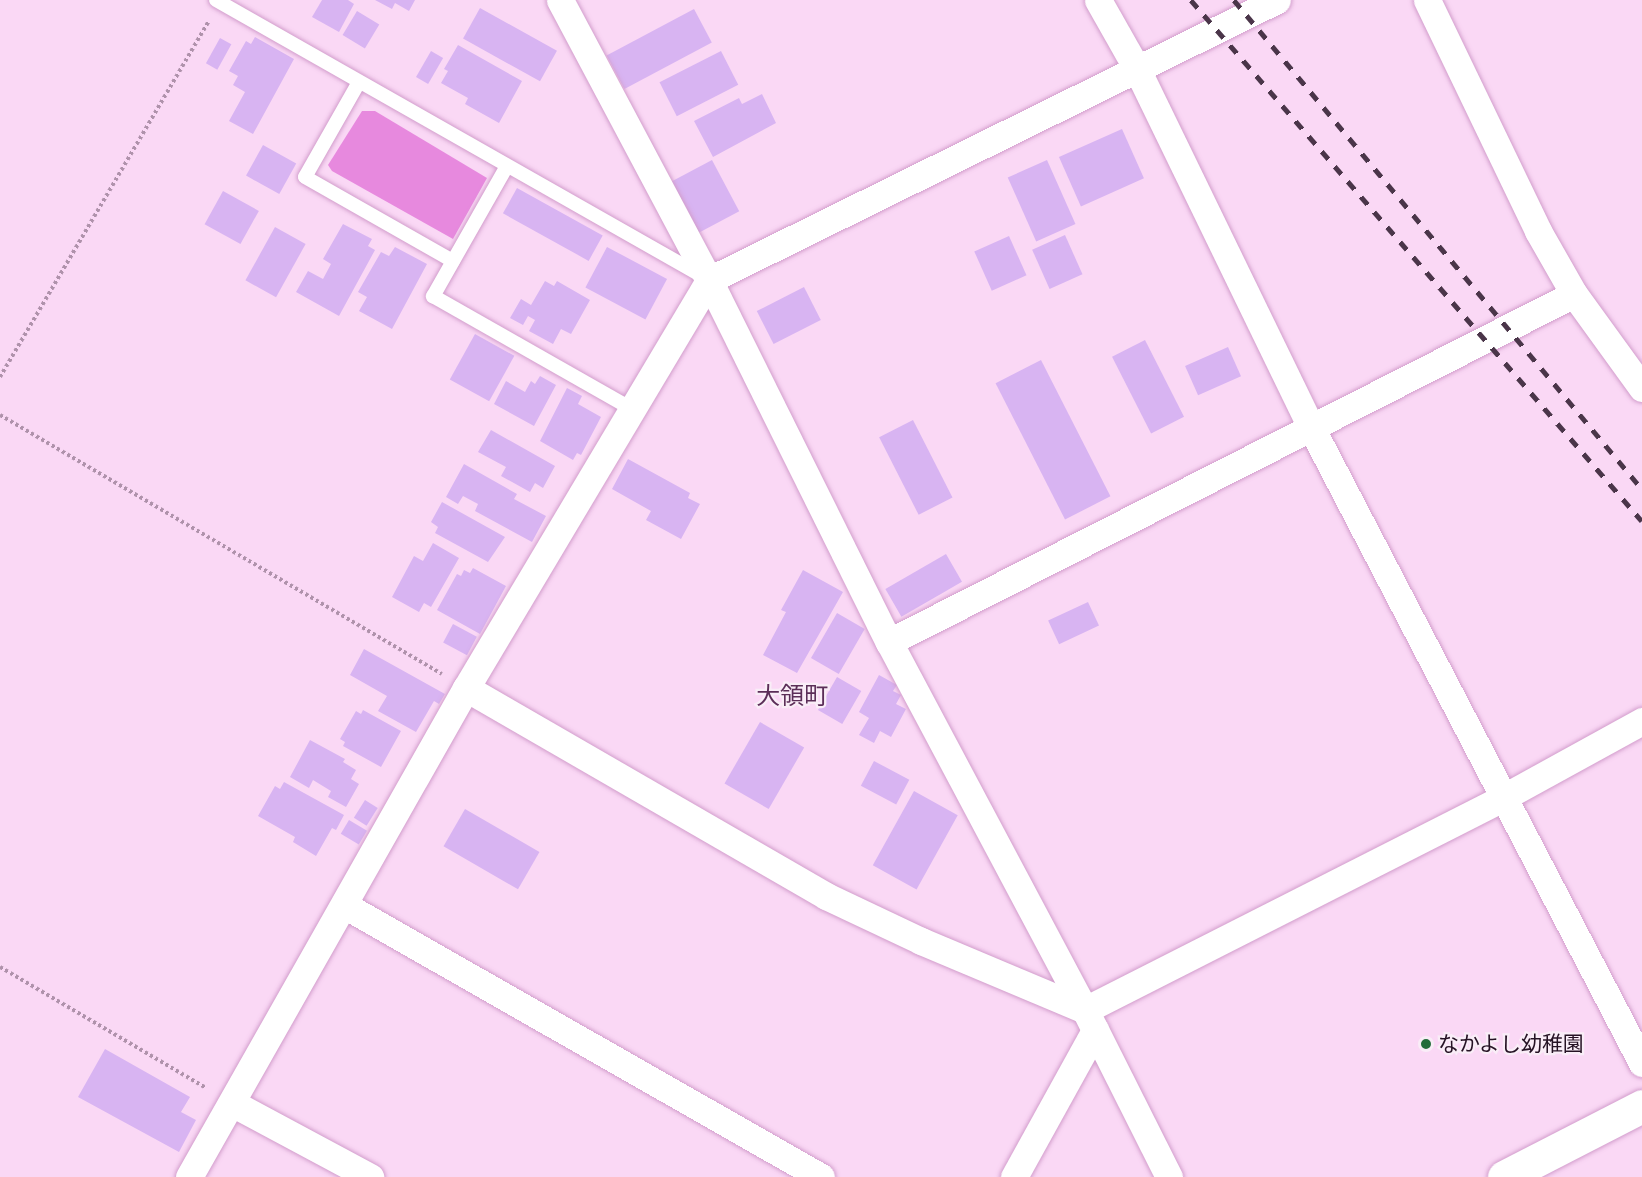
<!DOCTYPE html>
<meta charset="utf-8">
<style>
body{margin:0}
#map{position:relative;width:1642px;height:1177px;overflow:hidden;background:#fad8f5;font-family:Cabin,"Noto Sans JP",sans-serif}
div>[style]{position:absolute}
[style*='--x']{left:calc(var(--x)*1px);top:calc(var(--y)*1px);width:calc(var(--w)*1px);rotate:calc(var(--a)*1deg)}
.forest>*{inset:0;background:#e789de}
.building>*{inset:0;background:#d8b4f2;transform-origin:0 0}
.path>*{height:4px;margin-top:-2px;transform-origin:0;background:repeating-linear-gradient(90deg,#af92ab 0 3px,transparent 0 6px)}
.roads{filter:drop-shadow(0 0 2px #d29dcc) drop-shadow(0 0 2px #d29dcc)}
.lane>*{height:14px;margin:-7px;padding:0 7px;transform-origin:7px;border-radius:7px;background:#fff}
.street>*{height:27px;margin:-13.5px;padding:0 13.5px;transform-origin:13.5px;border-radius:13.5px;background:#fff}
.secondary>*{height:33px;margin:-16.5px;padding:0 16.5px;transform-origin:16.5px;border-radius:16.5px;background:#fff}
.rail>*{height:4.5px;margin-top:-2.25px;transform-origin:0;background:repeating-linear-gradient(90deg,#4a3549 0 10px,transparent 0 20px)}
.dots>*{width:16px;height:16px;translate:-50% -50%;box-sizing:border-box;border:3px solid #f9edf7;border-radius:50%}
span{translate:-50% -50%;white-space:nowrap;text-align:center;line-height:1.15;-webkit-text-stroke:4.5px #f9edf7;paint-order:stroke}
.poi-label{font-size:21px;color:#251224}
.left{translate:0 -50%;text-align:left}
.quarter-label{font-size:24px;color:#5b2e58}
</style>
<div id="map">
<div class="forest">
<div style="clip-path:polygon(362px 111px,375px 111px,487px 178px,453px 239px,332px 171px,328px 165px)"></div>
</div>
<div class="building">
<div style="clip-path:polygon(322px 0,348px 0,354px 4px,339px 32px,312px 17px)"></div>
<div style="clip-path:polygon(375px 0,415px 0,409px 11px,395px 3px,392px 9px)"></div>
<div style="left:480px;top:8px;width:88px;height:35px;rotate:29deg"></div>
<div style="left:694px;top:9px;width:38px;height:99px;rotate:62deg"></div>
<div style="left:357px;top:11px;width:26px;height:28px;rotate:31deg"></div>
<div style="clip-path:polygon(255px 37px,294px 59px,253px 134px,229px 121px,245px 92px,233px 85px,238px 76px,229px 71px,246px 41px,251px 44px)"></div>
<div style="left:220px;top:38px;width:13px;height:29px;rotate:29deg"></div>
<div style="clip-path:polygon(458px 45px,522px 81px,499px 123px,465px 104px,468px 98px,441px 83px,448px 71px,444px 69px)"></div>
<div style="left:431px;top:51px;width:14px;height:30px;rotate:30deg"></div>
<div style="left:721px;top:51px;width:38px;height:69px;rotate:63deg"></div>
<div style="clip-path:polygon(762px 94px,776px 123px,713px 157px,694px 121px,739px 98px,742px 104px)"></div>
<div style="left:1122px;top:129px;width:54px;height:69px;rotate:66deg"></div>
<div style="left:263px;top:145px;width:38px;height:35px;rotate:29deg"></div>
<div style="left:712px;top:160px;width:58px;height:49px;rotate:62deg"></div>
<div style="left:1047px;top:160px;width:70px;height:43px;rotate:66deg"></div>
<div style="left:517px;top:188px;width:98px;height:29px;rotate:29deg"></div>
<div style="left:223px;top:191px;width:41px;height:38px;rotate:29deg"></div>
<div style="clip-path:polygon(343px 224px,372px 239px,368px 246px,375px 250px,339px 316px,296px 292px,308px 271px,323px 279px,331px 264px,323px 259px)"></div>
<div style="left:275px;top:227px;width:35px;height:61px;rotate:29deg"></div>
<div style="left:1065px;top:235px;width:43px;height:36px;rotate:66deg"></div>
<div style="left:1009px;top:236px;width:43px;height:38px;rotate:66deg"></div>
<div style="clip-path:polygon(395px 247px,427px 264px,392px 329px,359px 311px,367px 297px,358px 292px,381px 252px,389px 256px)"></div>
<div style="left:607px;top:247px;width:68px;height:46px;rotate:28deg"></div>
<div style="clip-path:polygon(545px 281px,554px 286px,557px 281px,590px 300px,571px 334px,561px 329px,553px 344px,529px 331px,535px 320px,528px 316px,523px 325px,510px 318px,521px 299px,531px 305px)"></div>
<div style="left:804px;top:287px;width:37px;height:53px;rotate:63deg"></div>
<div style="left:475px;top:334px;width:45px;height:52px;rotate:29deg"></div>
<div style="left:1145px;top:340px;width:86px;height:37px;rotate:63deg"></div>
<div style="left:1228px;top:347px;width:32px;height:47px;rotate:66deg"></div>
<div style="left:1041px;top:360px;width:153px;height:51px;rotate:63deg"></div>
<div style="clip-path:polygon(540px 376px,556px 385px,534px 426px,494px 404px,506px 381px,525px 392px,531px 381px,535px 384px)"></div>
<div style="clip-path:polygon(567px 388px,582px 396px,578px 404px,601px 417px,581px 455px,577px 453px,573px 460px,540px 441px)"></div>
<div style="left:913px;top:420px;width:87px;height:38px;rotate:63deg"></div>
<div style="clip-path:polygon(491px 430px,555px 466px,543px 488px,535px 483px,530px 492px,501px 476px,506px 467px,478px 452px)"></div>
<div style="clip-path:polygon(628px 459px,690px 493px,688px 498px,700px 504px,681px 539px,646px 520px,651px 511px,612px 489px)"></div>
<div style="clip-path:polygon(464px 464px,517px 494px,514px 499px,546px 516px,532px 542px,475px 511px,478px 504px,463px 496px,458px 504px,446px 497px)"></div>
<div style="clip-path:polygon(442px 502px,505px 537px,488px 562px,435px 533px,438px 527px,431px 522px)"></div>
<div style="clip-path:polygon(433px 543px,459px 558px,431px 607px,424px 603px,419px 612px,392px 597px,414px 556px,423px 561px)"></div>
<div style="left:946px;top:554px;width:32px;height:70px;rotate:60deg"></div>
<div style="clip-path:polygon(473px 568px,506px 586px,480px 634px,437px 610px,457px 574px,461px 576px,464px 570px,470px 573px)"></div>
<div style="clip-path:polygon(803px 570px,843px 592px,797px 673px,763px 655px,786px 612px,781px 610px)"></div>
<div style="left:1088px;top:602px;width:26px;height:44px;rotate:65deg"></div>
<div style="left:837px;top:613px;width:32px;height:52px;rotate:30deg"></div>
<div style="left:453px;top:624px;width:27px;height:21px;rotate:28deg"></div>
<div style="clip-path:polygon(364px 649px,445px 694px,439px 704px,434px 701px,416px 732px,378px 711px,387px 696px,350px 675px)"></div>
<div style="clip-path:polygon(879px 675px,897px 685px,893px 691px,901px 695px,896px 704px,906px 709px,891px 737px,880px 731px,874px 743px,859px 735px,869px 718px,859px 712px)"></div>
<div style="left:837px;top:677px;width:28px;height:38px;rotate:30deg"></div>
<div style="clip-path:polygon(363px 710px,401px 731px,381px 767px,343px 746px,345px 742px,340px 739px,356px 711px,361px 714px)"></div>
<div style="left:760px;top:722px;width:51px;height:71px;rotate:30deg"></div>
<div style="clip-path:polygon(310px 740px,345px 759px,343px 762px,356px 770px,351px 779px,359px 784px,346px 807px,328px 797px,331px 791px,313px 780px,309px 788px,290px 777px)"></div>
<div style="left:874px;top:761px;width:40px;height:28px;rotate:28deg"></div>
<div style="clip-path:polygon(284px 782px,344px 815px,336px 830px,332px 828px,316px 856px,293px 842px,295px 837px,258px 816px,275px 786px,280px 789px)"></div>
<div style="left:914px;top:791px;width:50px;height:85px;rotate:29deg"></div>
<div style="left:365px;top:800px;width:15px;height:21px;rotate:32deg"></div>
<div style="left:465px;top:809px;width:86px;height:43px;rotate:30deg"></div>
<div style="left:349px;top:820px;width:21px;height:16px;rotate:31deg"></div>
<div style="clip-path:polygon(105px 1049px,190px 1097px,181px 1112px,196px 1120px,179px 1152px,78px 1097px)"></div>
</div>
<div class="path">
<div style="--x:0;--y:377;--w:413;--a:-59.6"></div>
<div style="--x:0;--y:415;--w:512;--a:30.37"></div>
<div style="--x:0;--y:967;--w:239;--a:30.4"></div>
</div>
<div class="roads">
<div class="lane">
<div style="--x:216;--y:0;--w:559;--a:29.59"></div>
<div style="--x:359;--y:82;--w:109;--a:119.6"></div>
<div style="--x:305;--y:177;--w:170;--a:29.6"></div>
<div style="--x:507;--y:166;--w:150;--a:119.6"></div>
<div style="--x:433;--y:296;--w:229;--a:29.6"></div>
</div>
<div class="street">
<div style="--x:560;--y:0;--w:317;--a:62"></div>
<div style="--x:709;--y:280;--w:404;--a:63.6"></div>
<div style="--x:889;--y:642;--w:417;--a:62"></div>
<div style="--x:1085;--y:1010;--w:187;--a:63.3"></div>
<div style="--x:1098;--y:0;--w:79;--a:60.5"></div>
<div style="--x:1137;--y:69;--w:398;--a:64.1"></div>
<div style="--x:1311;--y:427;--w:717;--a:62.51"></div>
<div style="--x:1427;--y:0;--w:256;--a:64.3"></div>
<div style="--x:1538;--y:231;--w:73;--a:60.3"></div>
<div style="--x:1574;--y:294;--w:116;--a:54.1"></div>
<div style="--x:889;--y:642;--w:768;--a:-26.93"></div>
<div style="--x:466;--y:688;--w:416;--a:30"></div>
<div style="--x:826;--y:896;--w:105;--a:25.3"></div>
<div style="--x:921;--y:941;--w:178;--a:22.8"></div>
<div style="--x:1085;--y:1010;--w:470;--a:-26.9"></div>
<div style="--x:1504;--y:797;--w:158;--a:-28.8"></div>
<div style="--x:344;--y:905;--w:549;--a:29.69"></div>
<div style="--x:232;--y:1103;--w:157;--a:28.2"></div>
<div style="--x:189;--y:1177;--w:562;--a:-60.47"></div>
<div style="--x:466;--y:688;--w:475;--a:-59.2"></div>
<div style="--x:709;--y:280;--w:633;--a:-26.24"></div>
<div style="--x:1014;--y:1177;--w:168;--a:-61.1"></div>
</div>
<div class="secondary">
<div style="--x:1504;--y:1177;--w:155;--a:-27.2"></div>
</div>
</div>
<div class="rail">
<div style="--x:1191;--y:0;--w:689;--a:49.12"></div>
<div style="--x:1234;--y:0;--w:637;--a:50.16"></div>
</div>
<div class="dots">
<div style="left:1426px;top:1044px;background:#246d3b"></div>
</div>
<div class="poi-label">
<span class="left" style="left:1438px;top:1044px">なかよし幼稚園</span>
</div>
<div class="quarter-label">
<span style="left:792px;top:696px">大領町</span>
</div>
</div>
